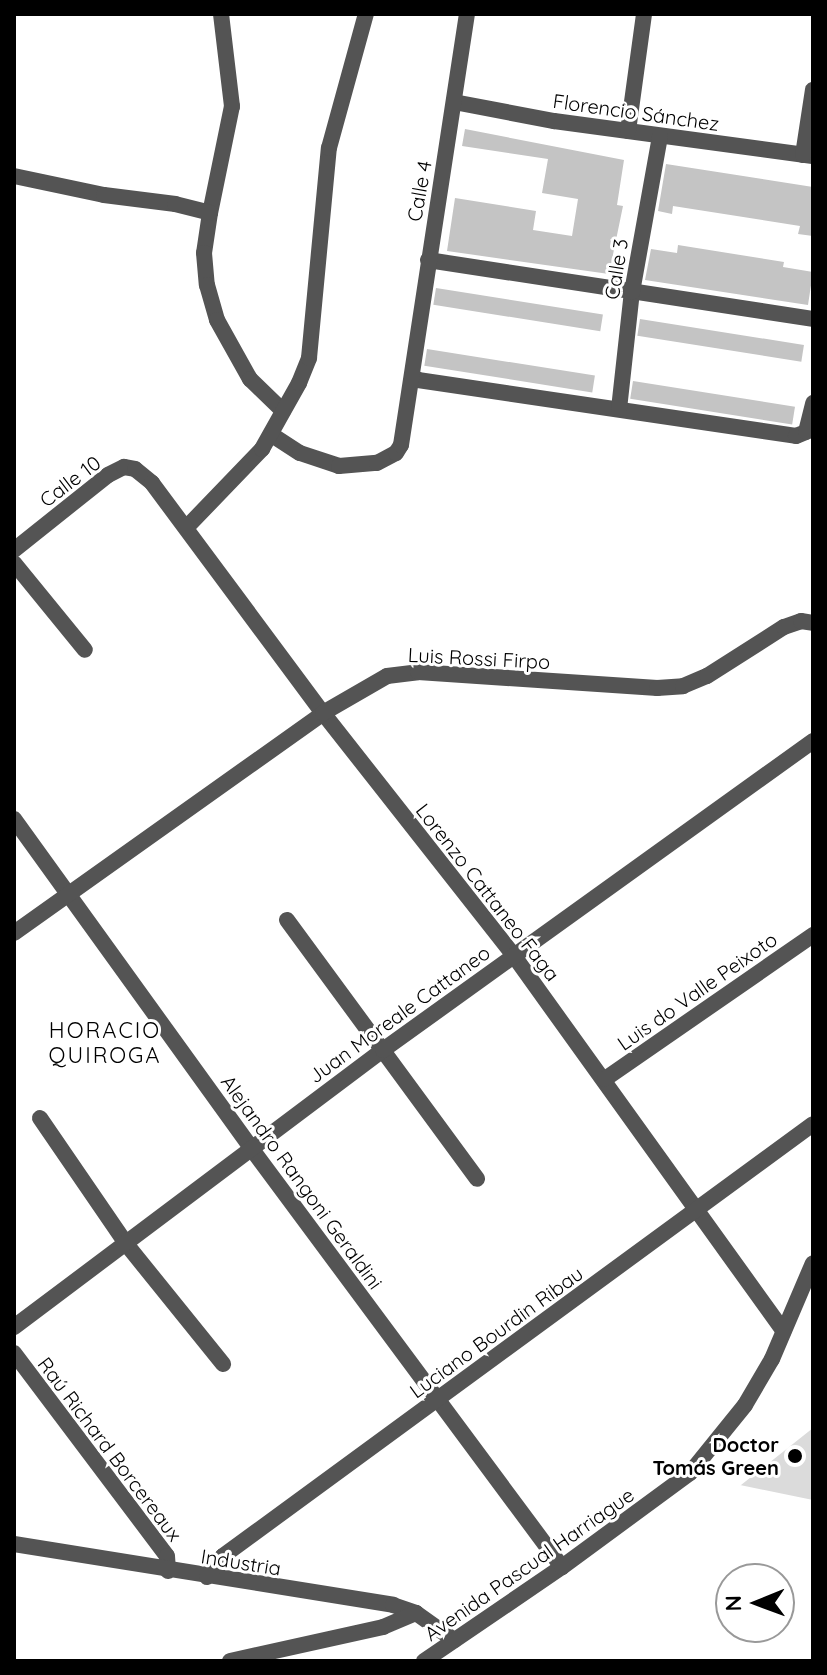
<!DOCTYPE html>
<meta charset="utf-8">
<style>
body{margin:0}
#map{position:relative;width:827px;height:1675px;overflow:hidden;background:#fff;font-family:Quicksand,sans-serif}
div>[style]{position:absolute}
[style*='--x']{left:calc(var(--x)*1px);top:calc(var(--y)*1px);width:calc(var(--w)*1px);rotate:calc(var(--a)*1deg)}
.green>*{inset:0;background:#dbdbdb}
.building>*{inset:0;background:#c4c4c4;transform-origin:0 0}
.minor>*{height:16px;margin:-8px;padding:0 8px;transform-origin:8px;border-radius:8px;background:#545454}
.tertiary>*{height:16px;margin:-8px;padding:0 8px;transform-origin:8px;border-radius:8px;background:#545454}
.dots>*{width:22px;height:22px;translate:-50% -50%;box-sizing:border-box;border:4px solid #fff;border-radius:50%}
span{translate:-50% -50%;white-space:nowrap;text-align:center;line-height:1.15;-webkit-text-stroke:6px #fff;paint-order:stroke}
.street-label{font-size:20px;color:#000}
.poi-label{font-size:20px;color:#000;font-weight:700}
.right{translate:-100% -50%;text-align:right}
.neighbourhood-label{font-size:22px;color:#000;letter-spacing:2px}
.frame{position:absolute;inset:0;border:16px solid #000;pointer-events:none}
.north{position:absolute;left:715px;top:1563px;width:80px;height:80px;box-sizing:border-box;background:#fff;border:2px solid #999;border-radius:50%;rotate:269deg;font-size:22px;font-weight:700;line-height:32px;text-align:center;color:#000}
.north::after{content:'';display:block;margin:auto;width:28px;height:36px;background:#000;clip-path:polygon(50% 0,100% 100%,50% 72%,0 100%)}
</style>
<div id="map">
<div class="green">
<div style="clip-path:polygon(813px 1428px,813px 1500px,740px 1485px,741px 1485px)"></div>
</div>
<div class="building">
<div style="clip-path:polygon(465px 129px,624px 160px,617px 205px,623px 206px,609px 274px,447px 251px,455px 198px,536px 211px,533px 230px,572px 236px,578px 199px,542px 193px,548px 159px,462px 146px)"></div>
<div style="clip-path:polygon(666px 164px,813px 187px,813px 236px,798px 234px,800px 226px,673px 206px,672px 214px,658px 211px)"></div>
<div style="clip-path:polygon(678px 245px,784px 262px,783px 267px,813px 272px,808px 305px,645px 280px,651px 249px,677px 253px)"></div>
<div style="left:436px;top:288px;width:169px;height:17px;rotate:9deg"></div>
<div style="left:640px;top:319px;width:166px;height:17px;rotate:9deg"></div>
<div style="left:427px;top:349px;width:170px;height:17px;rotate:9deg"></div>
<div style="left:633px;top:381px;width:164px;height:18px;rotate:9deg"></div>
</div>
<div class="minor">
<div style="--x:221;--y:14;--w:93;--a:83.2"></div>
<div style="--x:232;--y:106;--w:109;--a:101.6"></div>
<div style="--x:210;--y:213;--w:40;--a:98.5"></div>
<div style="--x:204;--y:253;--w:32;--a:85"></div>
<div style="--x:207;--y:285;--w:36;--a:74"></div>
<div style="--x:217;--y:320;--w:68;--a:60.8"></div>
<div style="--x:250;--y:379;--w:46;--a:44.1"></div>
<div style="--x:454;--y:102;--w:102;--a:10.8"></div>
<div style="--x:554;--y:121;--w:261;--a:7.7"></div>
<div style="--x:628;--y:131;--w:118;--a:-82.2"></div>
<div style="--x:803;--y:155;--w:66;--a:-81.3"></div>
<div style="--x:14;--y:176;--w:92;--a:11.9"></div>
<div style="--x:104;--y:195;--w:72;--a:7.2"></div>
<div style="--x:175;--y:204;--w:36;--a:14"></div>
<div style="--x:428;--y:260;--w:389;--a:8.7"></div>
<div style="--x:412;--y:376;--w:7;--a:34"></div>
<div style="--x:418;--y:380;--w:382;--a:8.4"></div>
<div style="--x:796;--y:436;--w:11;--a:-22"></div>
<div style="--x:806;--y:432;--w:30;--a:-76"></div>
<div style="--x:619;--y:409;--w:118;--a:-83.7"></div>
<div style="--x:632;--y:292;--w:158;--a:-79.8"></div>
<div style="--x:272;--y:435;--w:33;--a:33"></div>
<div style="--x:300;--y:453;--w:41;--a:18.4"></div>
<div style="--x:339;--y:466;--w:38;--a:-5"></div>
<div style="--x:377;--y:463;--w:21;--a:-28"></div>
<div style="--x:396;--y:453;--w:9;--a:-58"></div>
<div style="--x:401;--y:445;--w:436;--a:-81.3"></div>
<div style="--x:186;--y:528;--w:110;--a:-46.1"></div>
<div style="--x:262;--y:449;--w:76;--a:-60.7"></div>
<div style="--x:299;--y:383;--w:27;--a:-68"></div>
<div style="--x:309;--y:358;--w:211;--a:-84.6"></div>
<div style="--x:329;--y:148;--w:139;--a:-74.6"></div>
<div style="--x:14;--y:550;--w:120;--a:-38.6"></div>
<div style="--x:108;--y:475;--w:18;--a:-27"></div>
<div style="--x:124;--y:467;--w:11;--a:10"></div>
<div style="--x:135;--y:469;--w:22;--a:39"></div>
<div style="--x:152;--y:483;--w:287;--a:53.4"></div>
<div style="--x:323;--y:713;--w:309;--a:51.8"></div>
<div style="--x:514;--y:956;--w:462;--a:54.3"></div>
<div style="--x:14;--y:563;--w:112;--a:50.8"></div>
<div style="--x:14;--y:819;--w:405;--a:54.2"></div>
<div style="--x:251;--y:1148;--w:522;--a:53.42"></div>
<div style="--x:287;--y:920;--w:321;--a:53.7"></div>
<div style="--x:14;--y:933;--w:379;--a:-35.4"></div>
<div style="--x:323;--y:713;--w:74;--a:-30"></div>
<div style="--x:387;--y:676;--w:31;--a:-7"></div>
<div style="--x:418;--y:672;--w:240;--a:3.8"></div>
<div style="--x:657;--y:688;--w:26;--a:-4"></div>
<div style="--x:683;--y:686;--w:26;--a:-23"></div>
<div style="--x:707;--y:676;--w:91;--a:-32.5"></div>
<div style="--x:784;--y:627;--w:18;--a:-19"></div>
<div style="--x:801;--y:621;--w:12;--a:9"></div>
<div style="--x:605;--y:1079;--w:253;--a:-34.7"></div>
<div style="--x:40;--y:1118;--w:154;--a:55.6"></div>
<div style="--x:127;--y:1245;--w:153;--a:51.1"></div>
<div style="--x:14;--y:1327;--w:461;--a:-36.9"></div>
<div style="--x:383;--y:1050;--w:530;--a:-35.7"></div>
<div style="--x:14;--y:1353;--w:254;--a:53"></div>
<div style="--x:167;--y:1556;--w:15;--a:86"></div>
<div style="--x:14;--y:1544;--w:384;--a:9.1"></div>
<div style="--x:393;--y:1605;--w:24;--a:19"></div>
<div style="--x:416;--y:1613;--w:47;--a:35.4"></div>
<div style="--x:207;--y:1577;--w:26;--a:-53"></div>
<div style="--x:223;--y:1556;--w:731;--a:-36.21"></div>
<div style="--x:230;--y:1661;--w:157;--a:-12.5"></div>
<div style="--x:383;--y:1627;--w:36;--a:-23"></div>
</div>
<div class="tertiary">
<div style="--x:424;--y:1661;--w:167;--a:-34.3"></div>
<div style="--x:562;--y:1567;--w:159;--a:-36.3"></div>
<div style="--x:690;--y:1473;--w:87;--a:-51"></div>
<div style="--x:745;--y:1405;--w:53;--a:-59.6"></div>
<div style="--x:772;--y:1359;--w:104;--a:-66.9"></div>
</div>
<div class="dots">
<div style="left:795px;top:1456px;background:#000"></div>
</div>
<div class="street-label">
<span style="left:636px;top:112px;rotate:8deg">Florencio Sánchez</span>
<span style="left:419px;top:191px;rotate:-80deg">Calle 4</span>
<span style="left:616px;top:269px;rotate:-81deg">Calle 3</span>
<span style="left:70px;top:481px;rotate:-37deg">Calle 10</span>
<span style="left:479px;top:658px;rotate:3deg">Luis Rossi Firpo</span>
<span style="left:488px;top:892px;rotate:52deg">Lorenzo Cattaneo Faga</span>
<span style="left:697px;top:991px;rotate:-35deg">Luis do Valle Peixoto</span>
<span style="left:399px;top:1014px;rotate:-36deg">Juan Moreale Cattaneo</span>
<span style="left:302px;top:1182px;rotate:54deg">Alejandro Rangoni Geraldini</span>
<span style="left:496px;top:1332px;rotate:-36deg">Luciano Bourdin Ribau</span>
<span style="left:110px;top:1449px;rotate:53deg">Raú Richard Borcereaux</span>
<span style="left:241px;top:1562px;rotate:9deg">Industria</span>
<span style="left:529px;top:1564px;rotate:-35deg">Avenida Pascual Harriague</span>
</div>
<div class="poi-label">
<span class="right" style="left:779px;top:1456px">Doctor<br>Tomás Green</span>
</div>
<div class="neighbourhood-label">
<span style="left:105px;top:1043px">HORACIO<br>QUIROGA</span>
</div>
<div class="frame"></div>
<div class="north">N</div>
</div>
